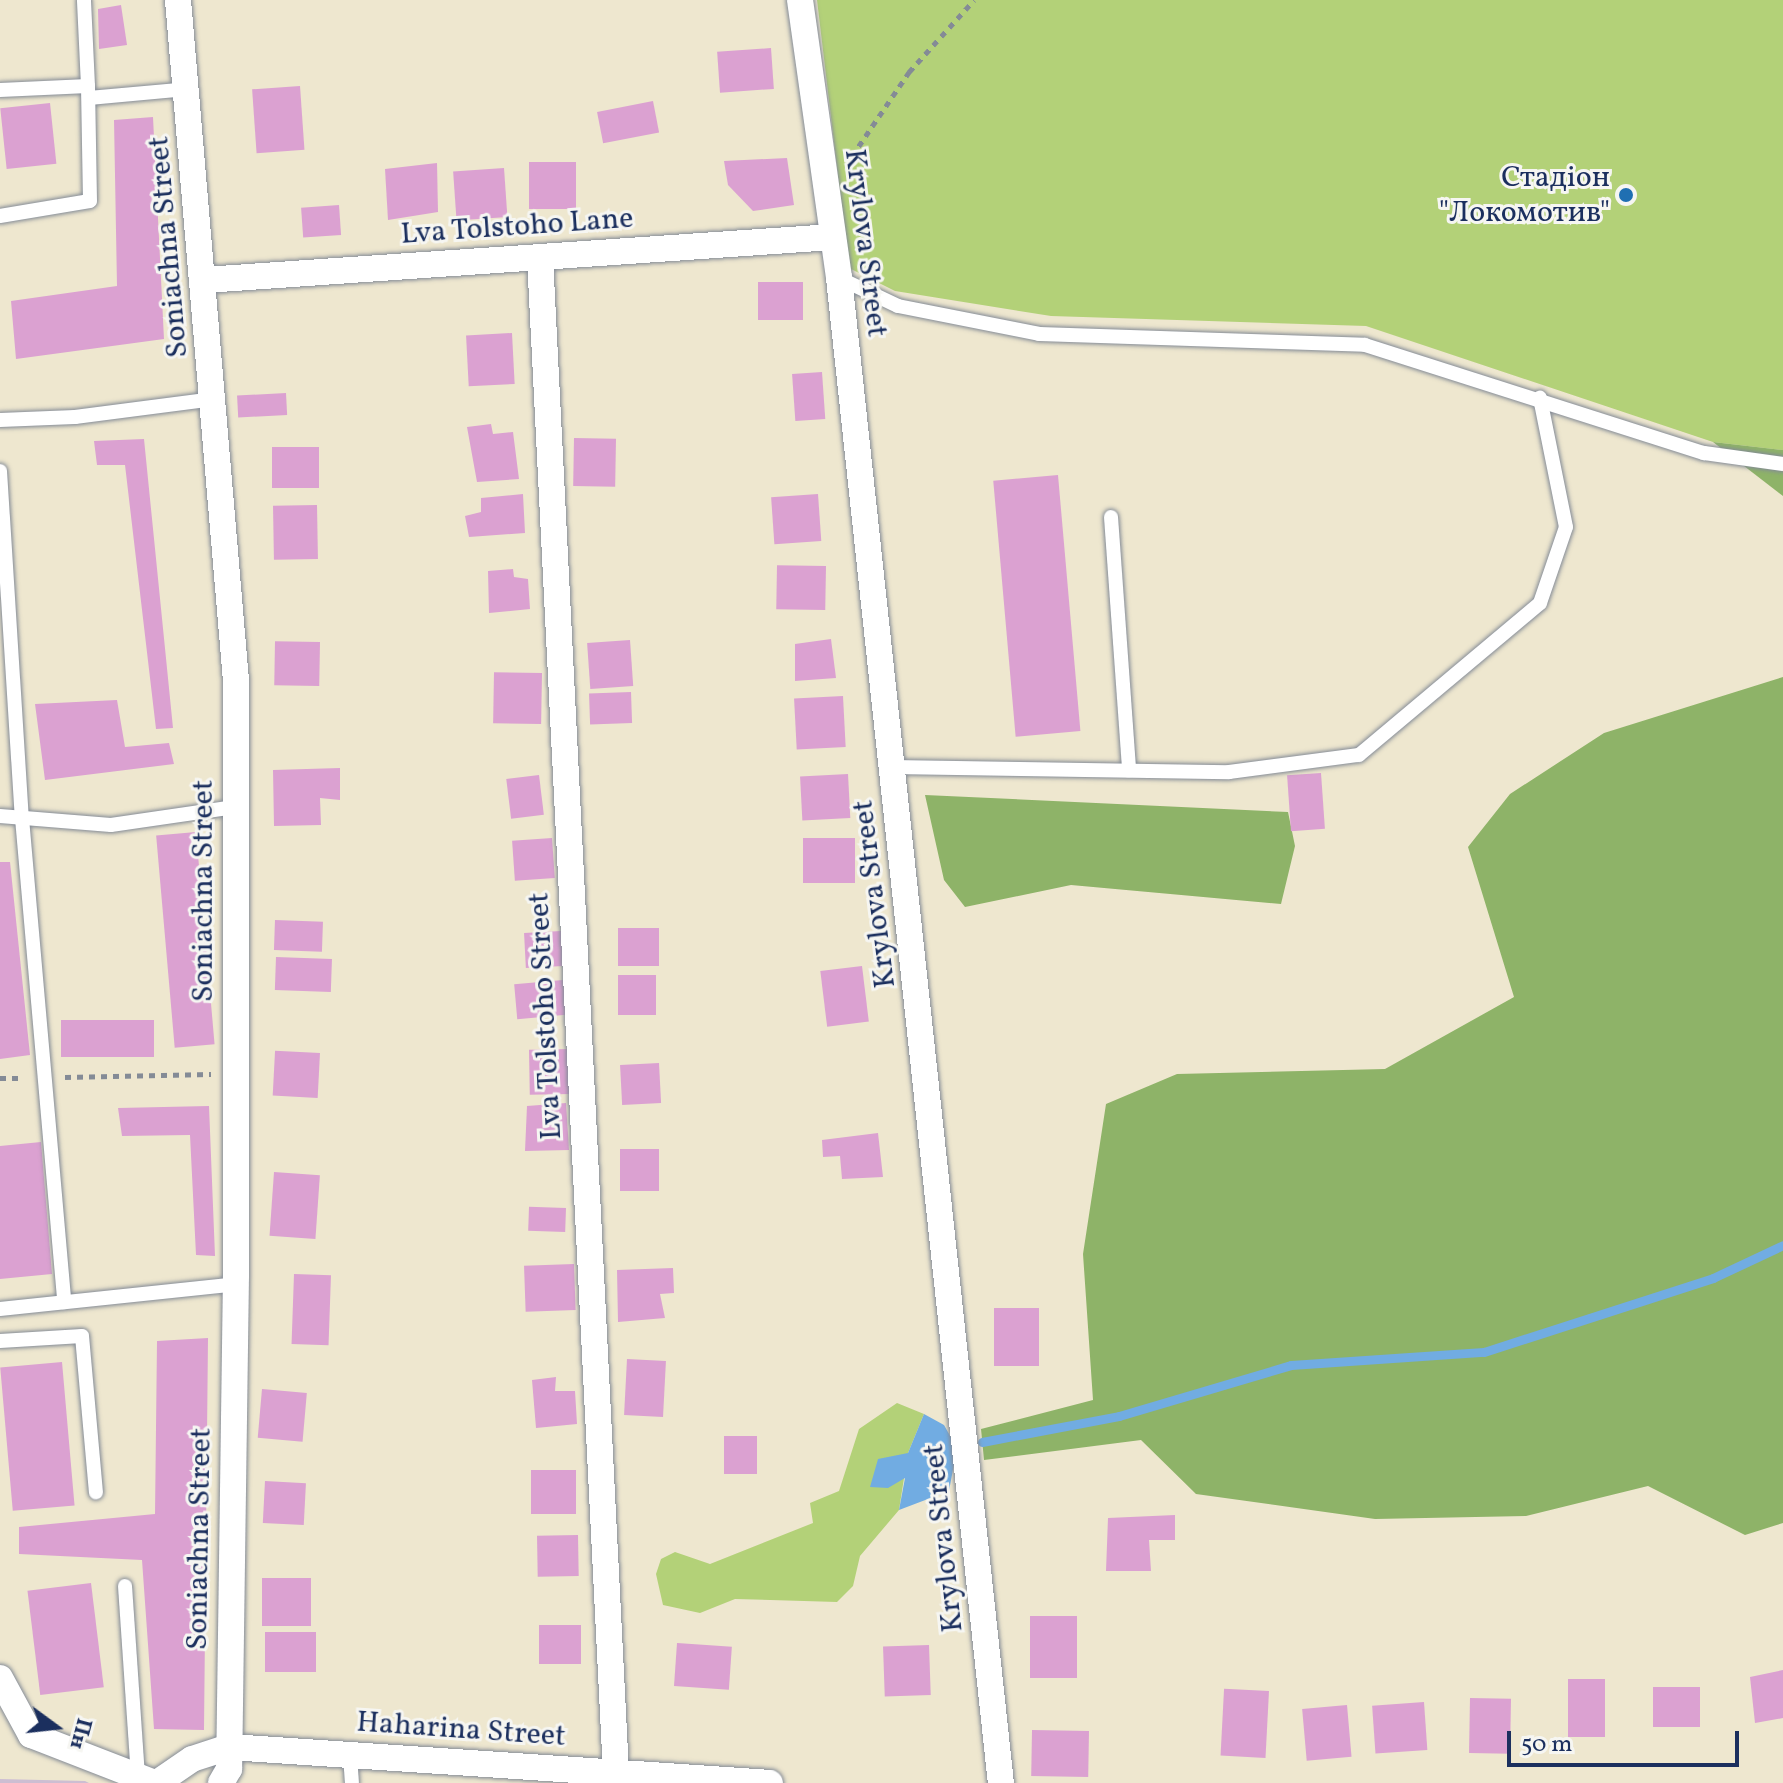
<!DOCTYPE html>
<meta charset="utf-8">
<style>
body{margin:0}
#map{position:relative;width:1783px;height:1783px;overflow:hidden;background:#eee7cf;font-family:Vollkorn,serif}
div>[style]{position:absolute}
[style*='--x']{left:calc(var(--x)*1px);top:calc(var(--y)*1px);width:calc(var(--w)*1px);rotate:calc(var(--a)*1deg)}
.industrial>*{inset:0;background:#cdbed2}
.green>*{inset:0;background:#b3d178}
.forest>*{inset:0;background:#8eb368}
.water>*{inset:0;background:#71ace2}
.stream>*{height:9px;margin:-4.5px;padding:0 4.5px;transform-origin:4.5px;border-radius:4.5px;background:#71ace2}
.building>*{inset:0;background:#dba1d1;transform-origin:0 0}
.path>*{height:5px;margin-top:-2.5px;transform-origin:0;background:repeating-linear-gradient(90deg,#848b96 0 6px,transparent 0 12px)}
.roads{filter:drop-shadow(0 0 2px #848b96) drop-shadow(0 0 2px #848b96)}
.service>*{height:14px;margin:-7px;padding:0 7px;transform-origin:7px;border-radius:7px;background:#fff}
.minor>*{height:26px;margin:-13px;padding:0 13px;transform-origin:13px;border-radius:13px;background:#fff}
.dots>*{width:22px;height:22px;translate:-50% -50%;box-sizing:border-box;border:4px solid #f6f6f2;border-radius:50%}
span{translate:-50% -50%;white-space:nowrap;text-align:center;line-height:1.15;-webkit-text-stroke:6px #f6f6f2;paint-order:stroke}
.poi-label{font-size:30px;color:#1b2f5e}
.right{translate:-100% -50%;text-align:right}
.street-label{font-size:30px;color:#1b2f5e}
.north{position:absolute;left:16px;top:1687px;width:80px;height:80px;-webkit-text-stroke:6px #f6f6f2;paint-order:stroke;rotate:105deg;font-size:22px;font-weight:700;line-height:32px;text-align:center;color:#1b2f5e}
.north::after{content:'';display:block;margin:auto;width:28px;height:36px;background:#1b2f5e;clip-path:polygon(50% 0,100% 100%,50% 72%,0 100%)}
.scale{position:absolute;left:1507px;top:1731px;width:232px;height:36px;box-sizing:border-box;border:4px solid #1b2f5e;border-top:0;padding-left:10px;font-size:24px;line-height:28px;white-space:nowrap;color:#1b2f5e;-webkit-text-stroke:6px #f6f6f2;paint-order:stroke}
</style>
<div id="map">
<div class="industrial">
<div style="clip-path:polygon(0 1779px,85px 1781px,89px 1783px,0 1783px)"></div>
</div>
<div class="green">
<div style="clip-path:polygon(817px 0,1783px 0,1783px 450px,1713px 442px,1366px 326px,1051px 316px,895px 291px,849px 268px)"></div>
<div style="clip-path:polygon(897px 1403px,924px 1414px,908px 1453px,899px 1510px,860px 1556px,853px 1586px,837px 1602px,735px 1599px,700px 1613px,663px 1605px,656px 1574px,661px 1559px,675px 1552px,710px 1564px,813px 1523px,810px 1503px,839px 1491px,859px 1429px)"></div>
</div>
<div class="forest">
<div style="clip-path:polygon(1713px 442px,1783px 450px,1783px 496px)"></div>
<div style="clip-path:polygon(1783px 677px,1783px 1523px,1745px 1535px,1648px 1486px,1526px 1516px,1375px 1519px,1196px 1494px,1141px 1440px,984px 1460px,981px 1429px,1093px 1400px,1083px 1254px,1106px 1104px,1177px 1074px,1385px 1069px,1514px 997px,1468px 847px,1510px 794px,1604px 733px)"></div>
<div style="clip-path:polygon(925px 795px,1288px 812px,1295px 846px,1281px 904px,1071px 885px,965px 907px,944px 880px)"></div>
</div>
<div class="water">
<div style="clip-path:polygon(924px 1414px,944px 1425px,957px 1448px,949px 1491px,899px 1510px,905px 1478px,888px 1488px,870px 1487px,878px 1459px,908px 1453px)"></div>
</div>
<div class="stream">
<div style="--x:982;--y:1442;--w:139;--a:-10.7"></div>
<div style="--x:1119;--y:1416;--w:179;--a:-16.5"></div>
<div style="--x:1291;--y:1365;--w:193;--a:-3.9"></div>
<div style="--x:1484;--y:1352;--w:241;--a:-17.9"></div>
<div style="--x:1713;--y:1278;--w:77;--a:-25.2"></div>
</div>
<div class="building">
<div style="clip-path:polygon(121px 5px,127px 45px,99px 49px,98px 9px)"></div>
<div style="left:771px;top:48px;width:41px;height:54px;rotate:86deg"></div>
<div style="left:300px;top:86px;width:64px;height:48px;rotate:86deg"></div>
<div style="left:653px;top:101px;width:32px;height:57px;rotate:79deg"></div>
<div style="left:50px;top:103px;width:61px;height:50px;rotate:84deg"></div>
<div style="clip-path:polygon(153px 117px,164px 339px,16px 359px,11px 301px,117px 286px,114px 120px)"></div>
<div style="clip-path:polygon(787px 158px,794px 205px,753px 211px,728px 185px,724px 161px)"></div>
<div style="left:576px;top:162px;width:47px;height:47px;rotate:90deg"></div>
<div style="clip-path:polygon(437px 163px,438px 212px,388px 220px,385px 169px)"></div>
<div style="left:504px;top:168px;width:49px;height:51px;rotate:86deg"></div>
<div style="left:339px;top:205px;width:30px;height:38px;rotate:86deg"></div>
<div style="left:803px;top:282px;width:38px;height:45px;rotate:90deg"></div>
<div style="left:512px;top:333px;width:51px;height:46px;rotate:87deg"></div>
<div style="left:822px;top:372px;width:47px;height:30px;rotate:86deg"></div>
<div style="left:286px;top:393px;width:22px;height:49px;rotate:87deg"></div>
<div style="clip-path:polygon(491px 424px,493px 434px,513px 432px,519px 479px,477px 482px,467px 427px)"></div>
<div style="left:574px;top:438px;width:42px;height:48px;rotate:1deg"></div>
<div style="clip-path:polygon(144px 439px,173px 728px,156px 729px,125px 465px,97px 465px,94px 441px)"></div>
<div style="left:319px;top:447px;width:41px;height:47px;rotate:90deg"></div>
<div style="left:1058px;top:475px;width:257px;height:65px;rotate:85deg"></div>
<div style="clip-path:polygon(523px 494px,525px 533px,469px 537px,465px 516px,481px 512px,481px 498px)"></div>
<div style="left:818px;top:494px;width:47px;height:47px;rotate:86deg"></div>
<div style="left:317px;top:505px;width:54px;height:44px;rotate:89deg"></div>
<div style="left:826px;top:566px;width:44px;height:49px;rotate:91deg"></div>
<div style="clip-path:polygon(513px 569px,514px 577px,528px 579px,530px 609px,489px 613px,488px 571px)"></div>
<div style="clip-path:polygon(831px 639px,836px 678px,795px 681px,795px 644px)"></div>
<div style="left:630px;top:640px;width:46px;height:43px;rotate:86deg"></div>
<div style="left:320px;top:642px;width:44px;height:45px;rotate:91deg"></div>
<div style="left:542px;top:673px;width:51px;height:48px;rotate:91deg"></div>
<div style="left:631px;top:692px;width:31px;height:42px;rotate:88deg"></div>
<div style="left:843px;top:696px;width:51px;height:49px;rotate:87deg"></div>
<div style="clip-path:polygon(117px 700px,125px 747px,169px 743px,174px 764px,45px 780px,35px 704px)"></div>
<div style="clip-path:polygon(340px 768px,340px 800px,320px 798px,321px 825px,274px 826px,273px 770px)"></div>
<div style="left:1321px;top:773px;width:56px;height:34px;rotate:86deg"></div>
<div style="left:848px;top:774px;width:44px;height:48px;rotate:87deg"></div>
<div style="left:539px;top:775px;width:40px;height:33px;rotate:83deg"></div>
<div style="left:196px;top:832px;width:213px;height:40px;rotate:85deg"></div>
<div style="left:552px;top:838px;width:40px;height:40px;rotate:86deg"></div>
<div style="left:855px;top:838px;width:45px;height:52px;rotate:90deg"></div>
<div style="clip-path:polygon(0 862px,10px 862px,30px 1055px,0 1059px)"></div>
<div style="left:275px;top:920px;width:48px;height:30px;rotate:2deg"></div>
<div style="left:618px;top:928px;width:41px;height:38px"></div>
<div style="left:561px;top:931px;width:35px;height:37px;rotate:87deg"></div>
<div style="left:276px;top:957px;width:56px;height:33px;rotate:2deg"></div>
<div style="left:862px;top:966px;width:56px;height:42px;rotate:83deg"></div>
<div style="left:618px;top:975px;width:38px;height:40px"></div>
<div style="left:563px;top:980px;width:35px;height:49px;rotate:85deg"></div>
<div style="left:154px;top:1020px;width:37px;height:93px;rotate:90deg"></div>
<div style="left:570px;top:1049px;width:45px;height:41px;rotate:89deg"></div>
<div style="left:320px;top:1053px;width:45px;height:45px;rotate:93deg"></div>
<div style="left:659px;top:1063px;width:40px;height:39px;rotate:87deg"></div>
<div style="clip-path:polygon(566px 1103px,569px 1150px,525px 1151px,527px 1106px)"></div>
<div style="clip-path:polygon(209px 1106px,215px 1256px,196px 1255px,190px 1135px,122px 1136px,118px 1108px)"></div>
<div style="clip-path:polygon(878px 1133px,883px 1177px,842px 1179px,840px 1156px,823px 1157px,822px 1140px)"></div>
<div style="clip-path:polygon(41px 1142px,52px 1274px,0 1279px,0 1146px)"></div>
<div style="left:620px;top:1149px;width:39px;height:42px"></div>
<div style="left:274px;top:1172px;width:46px;height:64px;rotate:4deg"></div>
<div style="left:566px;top:1208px;width:24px;height:37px;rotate:92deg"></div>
<div style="left:574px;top:1264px;width:46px;height:50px;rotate:88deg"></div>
<div style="clip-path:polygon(673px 1268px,674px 1293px,660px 1294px,665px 1318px,618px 1322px,617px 1270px)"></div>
<div style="left:294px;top:1274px;width:37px;height:70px;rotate:2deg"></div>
<div style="left:994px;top:1308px;width:45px;height:58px"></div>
<div style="clip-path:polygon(208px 1338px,204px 1730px,154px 1729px,142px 1560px,19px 1554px,19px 1527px,155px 1514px,157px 1341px)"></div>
<div style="left:627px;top:1359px;width:39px;height:56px;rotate:3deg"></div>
<div style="left:62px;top:1362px;width:144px;height:62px;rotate:85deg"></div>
<div style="clip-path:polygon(556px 1377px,555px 1391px,575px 1391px,577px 1424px,536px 1428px,532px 1380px)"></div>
<div style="left:262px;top:1389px;width:45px;height:49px;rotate:5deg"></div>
<div style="left:757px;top:1436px;width:38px;height:33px;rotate:90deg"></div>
<div style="left:531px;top:1470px;width:45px;height:44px"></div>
<div style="left:265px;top:1481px;width:41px;height:42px;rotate:3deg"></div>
<div style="clip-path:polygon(1175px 1515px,1175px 1540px,1149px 1540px,1151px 1571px,1106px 1571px,1108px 1518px)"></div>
<div style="left:578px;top:1535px;width:41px;height:41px;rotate:89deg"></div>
<div style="left:262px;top:1578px;width:49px;height:48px"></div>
<div style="left:91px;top:1583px;width:105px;height:64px;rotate:83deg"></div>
<div style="left:1030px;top:1616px;width:47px;height:62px"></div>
<div style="left:581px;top:1625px;width:39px;height:42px;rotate:90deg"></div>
<div style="left:265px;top:1632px;width:51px;height:40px"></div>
<div style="left:677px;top:1643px;width:55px;height:43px;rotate:4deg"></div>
<div style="left:929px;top:1645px;width:50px;height:46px;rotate:88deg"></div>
<div style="clip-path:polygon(1783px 1670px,1783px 1718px,1755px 1723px,1750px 1677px)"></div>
<div style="left:1568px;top:1679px;width:37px;height:58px"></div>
<div style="left:1700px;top:1687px;width:40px;height:47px;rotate:90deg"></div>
<div style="left:1269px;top:1691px;width:67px;height:45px;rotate:93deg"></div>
<div style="left:1470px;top:1698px;width:41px;height:55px;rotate:1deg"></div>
<div style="left:1424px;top:1702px;width:48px;height:52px;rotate:86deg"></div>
<div style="left:1347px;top:1705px;width:52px;height:45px;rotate:85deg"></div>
<div style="left:1089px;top:1731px;width:46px;height:57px;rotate:91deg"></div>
</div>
<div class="path">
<div style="--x:852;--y:156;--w:102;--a:-55.8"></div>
<div style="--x:909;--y:72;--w:97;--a:-47.9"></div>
<div style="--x:65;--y:1077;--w:146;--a:-1.2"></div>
<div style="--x:0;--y:1078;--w:23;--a:0"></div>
</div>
<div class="roads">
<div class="service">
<div style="--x:0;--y:90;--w:88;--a:-2.6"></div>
<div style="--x:88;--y:86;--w:86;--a:-92.7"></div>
<div style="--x:89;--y:98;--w:98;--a:-5.2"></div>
<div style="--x:0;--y:216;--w:91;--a:-9.5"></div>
<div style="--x:90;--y:201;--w:115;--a:-91"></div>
<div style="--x:839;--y:278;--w:65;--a:25.4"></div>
<div style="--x:898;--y:306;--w:144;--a:11.2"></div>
<div style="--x:1039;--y:334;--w:326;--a:1.9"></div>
<div style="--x:1365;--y:345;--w:356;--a:17.7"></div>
<div style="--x:1704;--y:453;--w:80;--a:7.9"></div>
<div style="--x:0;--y:420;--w:75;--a:-2.3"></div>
<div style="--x:75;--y:417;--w:140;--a:-7.4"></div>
<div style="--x:0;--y:471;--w:348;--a:86.4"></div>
<div style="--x:22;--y:818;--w:486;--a:85"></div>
<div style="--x:1111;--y:517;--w:254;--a:85.9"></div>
<div style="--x:892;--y:767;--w:337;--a:0.9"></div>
<div style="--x:1229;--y:772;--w:131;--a:-7.5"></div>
<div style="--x:1359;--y:755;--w:236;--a:-40"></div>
<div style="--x:1540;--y:603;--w:80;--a:-71.1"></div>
<div style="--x:1566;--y:527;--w:132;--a:-101.4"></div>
<div style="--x:0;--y:816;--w:111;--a:4.6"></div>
<div style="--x:111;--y:825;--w:125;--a:-8.3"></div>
<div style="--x:0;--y:1309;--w:237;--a:-6"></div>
<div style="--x:0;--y:1341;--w:82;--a:-3.5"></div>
<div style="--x:82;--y:1336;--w:157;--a:84.9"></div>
<div style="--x:125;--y:1586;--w:190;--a:86.1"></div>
<div style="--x:350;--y:1755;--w:28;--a:86"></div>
</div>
<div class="minor">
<div style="--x:178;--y:0;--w:683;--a:85.13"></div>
<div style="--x:236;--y:681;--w:594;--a:90"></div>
<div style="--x:236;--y:1275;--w:494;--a:90.8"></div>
<div style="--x:229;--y:1769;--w:16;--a:120"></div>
<div style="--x:800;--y:0;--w:281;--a:82"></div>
<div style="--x:839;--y:278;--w:1514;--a:83.86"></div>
<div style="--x:540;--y:257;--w:1516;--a:87.13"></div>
<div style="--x:205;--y:280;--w:629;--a:-3.92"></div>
<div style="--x:0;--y:1678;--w:65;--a:61.5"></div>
<div style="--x:31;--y:1735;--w:133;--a:21.2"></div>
<div style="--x:157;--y:1783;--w:42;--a:-34.4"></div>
<div style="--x:192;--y:1759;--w:40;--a:-18"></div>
<div style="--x:230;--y:1747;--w:541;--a:3.81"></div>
</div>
</div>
<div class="dots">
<div style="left:1626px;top:195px;background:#1f6fb2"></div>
</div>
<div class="poi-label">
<span class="right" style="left:1610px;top:195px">Стадіон<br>"Локомотив"</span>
</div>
<div class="street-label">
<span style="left:517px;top:227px;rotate:-4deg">Lva Tolstoho Lane</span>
<span style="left:865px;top:243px;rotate:83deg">Krylova Street</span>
<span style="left:169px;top:247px;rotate:-95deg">Soniachna Street</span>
<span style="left:204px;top:891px;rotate:-90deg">Soniachna Street</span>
<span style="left:875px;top:894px;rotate:-97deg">Krylova Street</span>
<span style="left:546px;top:1016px;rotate:-93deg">Lva Tolstoho Street</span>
<span style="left:944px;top:1538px;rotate:-96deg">Krylova Street</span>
<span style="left:200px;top:1539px;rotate:-89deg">Soniachna Street</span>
<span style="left:461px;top:1730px;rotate:4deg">Haharina Street</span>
</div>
<div class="north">Пн</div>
<div class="scale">50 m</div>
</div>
